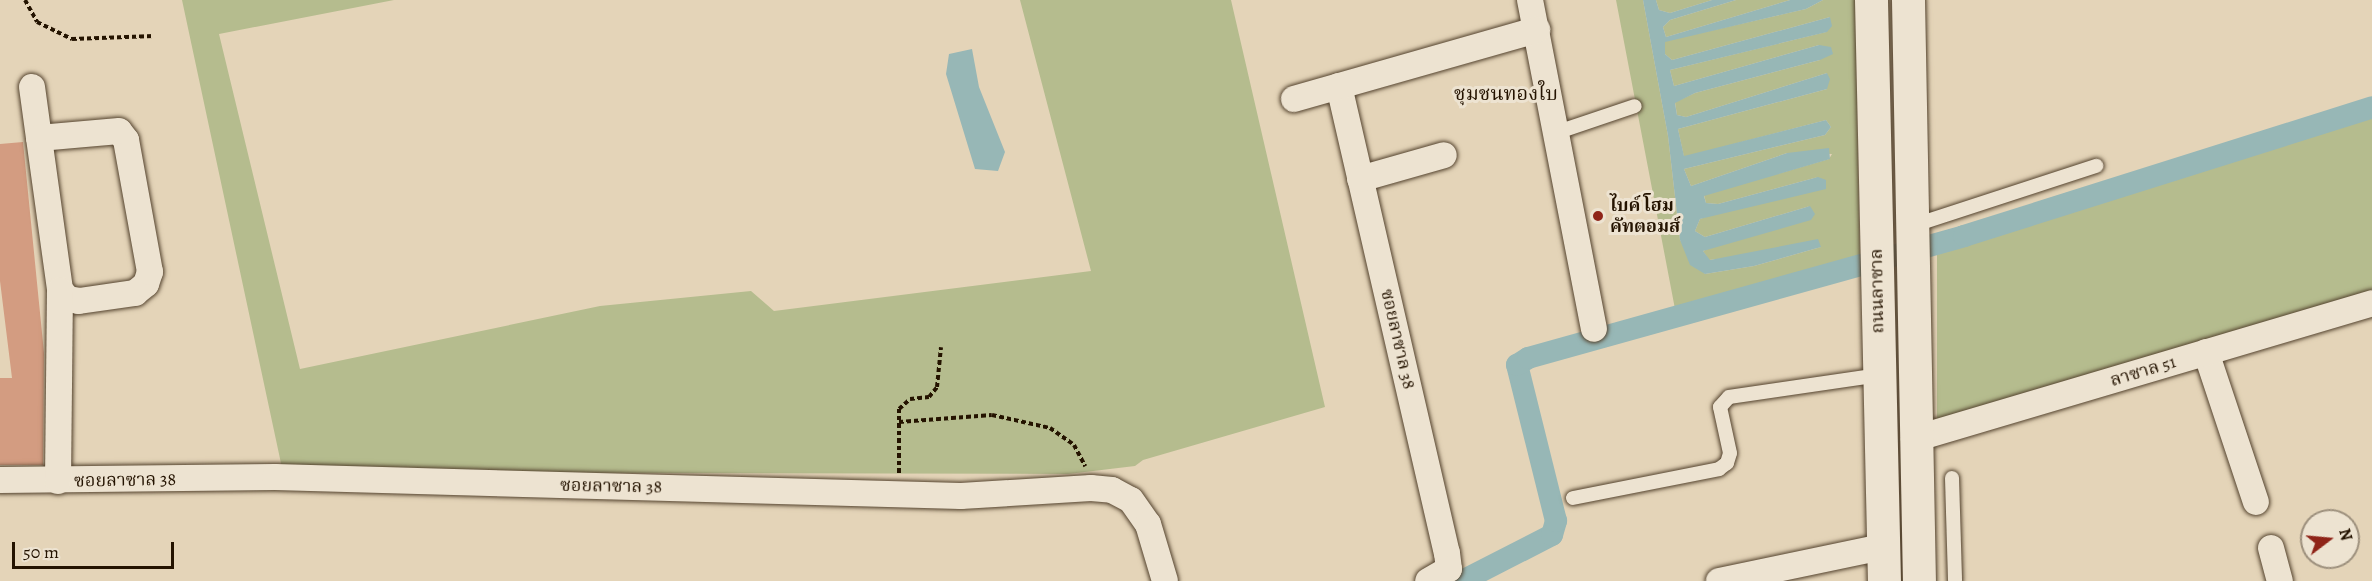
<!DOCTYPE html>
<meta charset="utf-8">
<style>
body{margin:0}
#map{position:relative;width:2372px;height:581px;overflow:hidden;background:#e4d4b8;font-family:Alegreya,"Noto Serif Thai",serif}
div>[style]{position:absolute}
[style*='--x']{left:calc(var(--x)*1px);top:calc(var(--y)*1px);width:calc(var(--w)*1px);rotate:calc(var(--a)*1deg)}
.green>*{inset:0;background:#b5bc8e}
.water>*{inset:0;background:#97b7b6}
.canal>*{height:22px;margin:-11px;padding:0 11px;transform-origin:11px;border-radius:11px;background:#97b7b6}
.building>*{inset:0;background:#d39c81}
.path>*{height:4px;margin-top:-2px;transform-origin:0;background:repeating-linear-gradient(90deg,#241300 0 4.5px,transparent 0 7.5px)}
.roads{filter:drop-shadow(0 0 2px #54432e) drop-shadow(0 0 2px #54432e)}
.lane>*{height:14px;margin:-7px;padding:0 7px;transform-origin:7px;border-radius:7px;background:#ede3d1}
.street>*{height:26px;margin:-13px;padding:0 13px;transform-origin:13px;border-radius:13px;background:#ede3d1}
.secondary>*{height:33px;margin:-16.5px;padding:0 16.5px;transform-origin:16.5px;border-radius:16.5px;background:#ede3d1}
.dots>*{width:16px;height:16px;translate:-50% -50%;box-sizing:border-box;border:3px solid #ede3d1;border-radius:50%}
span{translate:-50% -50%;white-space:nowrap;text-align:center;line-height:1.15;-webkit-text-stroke:6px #ede3d1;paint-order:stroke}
.poi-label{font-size:18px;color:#241300;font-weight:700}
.left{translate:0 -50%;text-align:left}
.street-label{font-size:18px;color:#241300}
.neighbourhood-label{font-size:20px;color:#241300}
.north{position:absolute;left:2300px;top:509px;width:60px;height:60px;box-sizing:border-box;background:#ede3d1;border:2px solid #9d907d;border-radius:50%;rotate:74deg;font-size:16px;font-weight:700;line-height:24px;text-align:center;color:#241300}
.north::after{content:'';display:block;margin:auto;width:21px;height:27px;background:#8f2418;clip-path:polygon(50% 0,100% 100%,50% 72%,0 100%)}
.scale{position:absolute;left:12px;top:542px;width:162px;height:27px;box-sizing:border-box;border:3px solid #241300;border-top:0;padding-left:8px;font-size:18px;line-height:21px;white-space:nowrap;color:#241300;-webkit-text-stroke:4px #ede3d1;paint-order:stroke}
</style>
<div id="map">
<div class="green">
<div style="clip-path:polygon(182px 0,394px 0,219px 34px,300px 369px,600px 306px,751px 291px,774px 311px,1091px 271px,1020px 0,1231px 0,1325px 407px,1143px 460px,1135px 466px,1068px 474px,329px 472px,282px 468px)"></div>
<div style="clip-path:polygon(1616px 0,1643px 0,1668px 136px,1680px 240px,1705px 274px,1754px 266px,1821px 247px,1709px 260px,1703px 251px,1810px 206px,1705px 237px,1695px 231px,1700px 219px,1818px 177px,1718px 204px,1706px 203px,1704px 195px,1829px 159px,1832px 154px,1787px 153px,1691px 186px,1684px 169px,1825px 135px,1831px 127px,1826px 120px,1684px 157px,1678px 129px,1827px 89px,1827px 73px,1686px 117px,1677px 115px,1675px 102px,1695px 93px,1820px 60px,1819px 45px,1674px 86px,1670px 70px,1826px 32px,1830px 17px,1672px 60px,1665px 54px,1665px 41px,1806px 9px,1823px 0,1855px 0,1860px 257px,1675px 309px)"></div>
<div style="clip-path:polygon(1656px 0,1712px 0,1670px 13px,1659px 10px)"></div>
<div style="clip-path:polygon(1736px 0,1790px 0,1666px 37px,1663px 27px,1670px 20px)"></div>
<div style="clip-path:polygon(2372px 115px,2372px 291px,1937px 423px,1937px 253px)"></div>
</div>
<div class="water">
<div style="clip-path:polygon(1643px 0,1656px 0,1659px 10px,1670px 13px,1712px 0,1736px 0,1670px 20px,1663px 27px,1666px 37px,1790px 0,1823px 0,1806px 9px,1665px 42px,1665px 54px,1672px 60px,1830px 17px,1832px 26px,1827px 32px,1670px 70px,1674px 86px,1819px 45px,1831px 47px,1833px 54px,1820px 60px,1695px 93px,1675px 103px,1677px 115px,1686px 117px,1827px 73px,1830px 79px,1827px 89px,1678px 129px,1684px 156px,1826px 120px,1831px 127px,1825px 135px,1684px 169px,1691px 186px,1787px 153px,1829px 148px,1830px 159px,1704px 196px,1706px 203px,1718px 204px,1818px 177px,1826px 180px,1826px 189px,1700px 219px,1695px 231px,1705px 237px,1810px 206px,1815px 214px,1811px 220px,1703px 251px,1710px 260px,1818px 239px,1821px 247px,1754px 266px,1705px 274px,1690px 265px,1680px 240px,1668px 136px)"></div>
<div style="clip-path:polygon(972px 49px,979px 87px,1005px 152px,998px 171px,975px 169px,946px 74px,949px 54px)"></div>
</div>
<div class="canal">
<div style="--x:1462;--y:581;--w:101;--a:-27.1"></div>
<div style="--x:1552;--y:535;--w:15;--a:-74"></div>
<div style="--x:1556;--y:521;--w:161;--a:-104"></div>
<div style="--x:1517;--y:365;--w:13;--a:-32"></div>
<div style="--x:1528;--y:358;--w:453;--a:-15.6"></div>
<div style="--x:1964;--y:236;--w:428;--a:-17.5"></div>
</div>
<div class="building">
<div style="clip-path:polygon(23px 142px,44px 353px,43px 465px,0 465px,0 378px,12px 378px,0 281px,0 144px)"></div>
</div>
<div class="path">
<div style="--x:25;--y:0;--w:25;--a:61"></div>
<div style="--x:37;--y:22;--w:39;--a:26"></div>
<div style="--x:72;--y:39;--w:82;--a:-2.1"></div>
<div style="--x:899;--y:422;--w:93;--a:-4.3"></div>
<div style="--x:992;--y:415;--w:59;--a:12.6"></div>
<div style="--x:1050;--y:428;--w:29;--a:35"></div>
<div style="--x:1074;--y:445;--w:24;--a:62"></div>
<div style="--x:899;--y:473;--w:64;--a:-90"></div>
<div style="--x:899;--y:409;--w:15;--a:-42"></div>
<div style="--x:910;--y:399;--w:19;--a:-6"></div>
<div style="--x:929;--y:397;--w:13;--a:-51"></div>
<div style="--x:937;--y:387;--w:40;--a:-84.3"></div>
</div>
<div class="roads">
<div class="lane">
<div style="--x:1555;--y:133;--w:84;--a:-18.6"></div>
<div style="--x:1912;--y:226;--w:194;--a:-18.1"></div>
<div style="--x:1952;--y:478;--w:103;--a:88.3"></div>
<div style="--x:1573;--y:498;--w:149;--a:-11.2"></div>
<div style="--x:1719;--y:469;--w:10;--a:-37"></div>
<div style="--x:1727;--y:463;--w:10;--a:-73"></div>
<div style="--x:1730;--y:453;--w:47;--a:-102.3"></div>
<div style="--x:1720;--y:407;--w:13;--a:-48"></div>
<div style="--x:1729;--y:397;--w:152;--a:-8.3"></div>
</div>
<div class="street">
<div style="--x:1530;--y:0;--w:335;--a:79"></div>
<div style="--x:1339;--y:86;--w:479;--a:77"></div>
<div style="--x:1447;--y:553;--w:16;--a:83"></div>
<div style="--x:1449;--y:569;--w:24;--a:150"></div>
<div style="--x:32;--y:87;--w:51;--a:82.2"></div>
<div style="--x:39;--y:138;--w:153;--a:82.1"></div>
<div style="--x:60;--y:290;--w:12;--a:48"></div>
<div style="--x:68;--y:299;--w:11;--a:10"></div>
<div style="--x:79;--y:301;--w:57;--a:-8.1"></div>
<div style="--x:135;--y:293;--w:14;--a:-39"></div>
<div style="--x:146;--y:284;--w:13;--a:-72"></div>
<div style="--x:150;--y:272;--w:134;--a:-100.3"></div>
<div style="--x:126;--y:140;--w:11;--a:-128"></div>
<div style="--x:119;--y:131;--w:80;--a:175"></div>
<div style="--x:1294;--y:99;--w:253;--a:-15.9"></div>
<div style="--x:1360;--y:179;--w:87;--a:-15.9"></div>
<div style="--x:2206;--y:352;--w:158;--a:71.6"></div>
<div style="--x:1914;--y:439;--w:478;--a:-16.5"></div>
<div style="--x:0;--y:480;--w:275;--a:-0.6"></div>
<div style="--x:275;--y:477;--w:686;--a:1.59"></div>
<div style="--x:961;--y:496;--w:130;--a:-3.5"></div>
<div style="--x:1091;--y:488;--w:21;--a:5"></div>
<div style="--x:1112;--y:490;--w:21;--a:28"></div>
<div style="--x:1131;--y:500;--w:29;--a:55"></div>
<div style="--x:1148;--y:524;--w:59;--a:73.4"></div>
<div style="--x:58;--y:481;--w:191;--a:-89.4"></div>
<div style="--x:2271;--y:548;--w:34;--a:75"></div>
<div style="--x:1719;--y:581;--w:167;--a:-11.8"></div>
</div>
<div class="secondary">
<div style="--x:1871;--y:0;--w:581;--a:88.72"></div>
<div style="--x:1908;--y:0;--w:581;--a:88.92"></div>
</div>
</div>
<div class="dots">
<div style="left:1598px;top:216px;background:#8f2418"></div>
</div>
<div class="poi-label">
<span class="left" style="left:1610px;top:216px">ไบค์ โฮม<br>คัทตอมส์</span>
</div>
<div class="street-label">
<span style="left:1877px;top:291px;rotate:-91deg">ถนนลาซาล</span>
<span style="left:1398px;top:339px;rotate:77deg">ซอยลาซาล 38</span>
<span style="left:2143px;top:371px;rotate:-17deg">ลาซาล 51</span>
<span style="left:125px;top:480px;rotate:-1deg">ซอยลาซาล 38</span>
<span style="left:611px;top:486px;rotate:1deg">ซอยลาซาล 38</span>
</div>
<div class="neighbourhood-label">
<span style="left:1506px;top:93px">ชุมชนทองใบ</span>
</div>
<div class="north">N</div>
<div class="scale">50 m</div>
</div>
